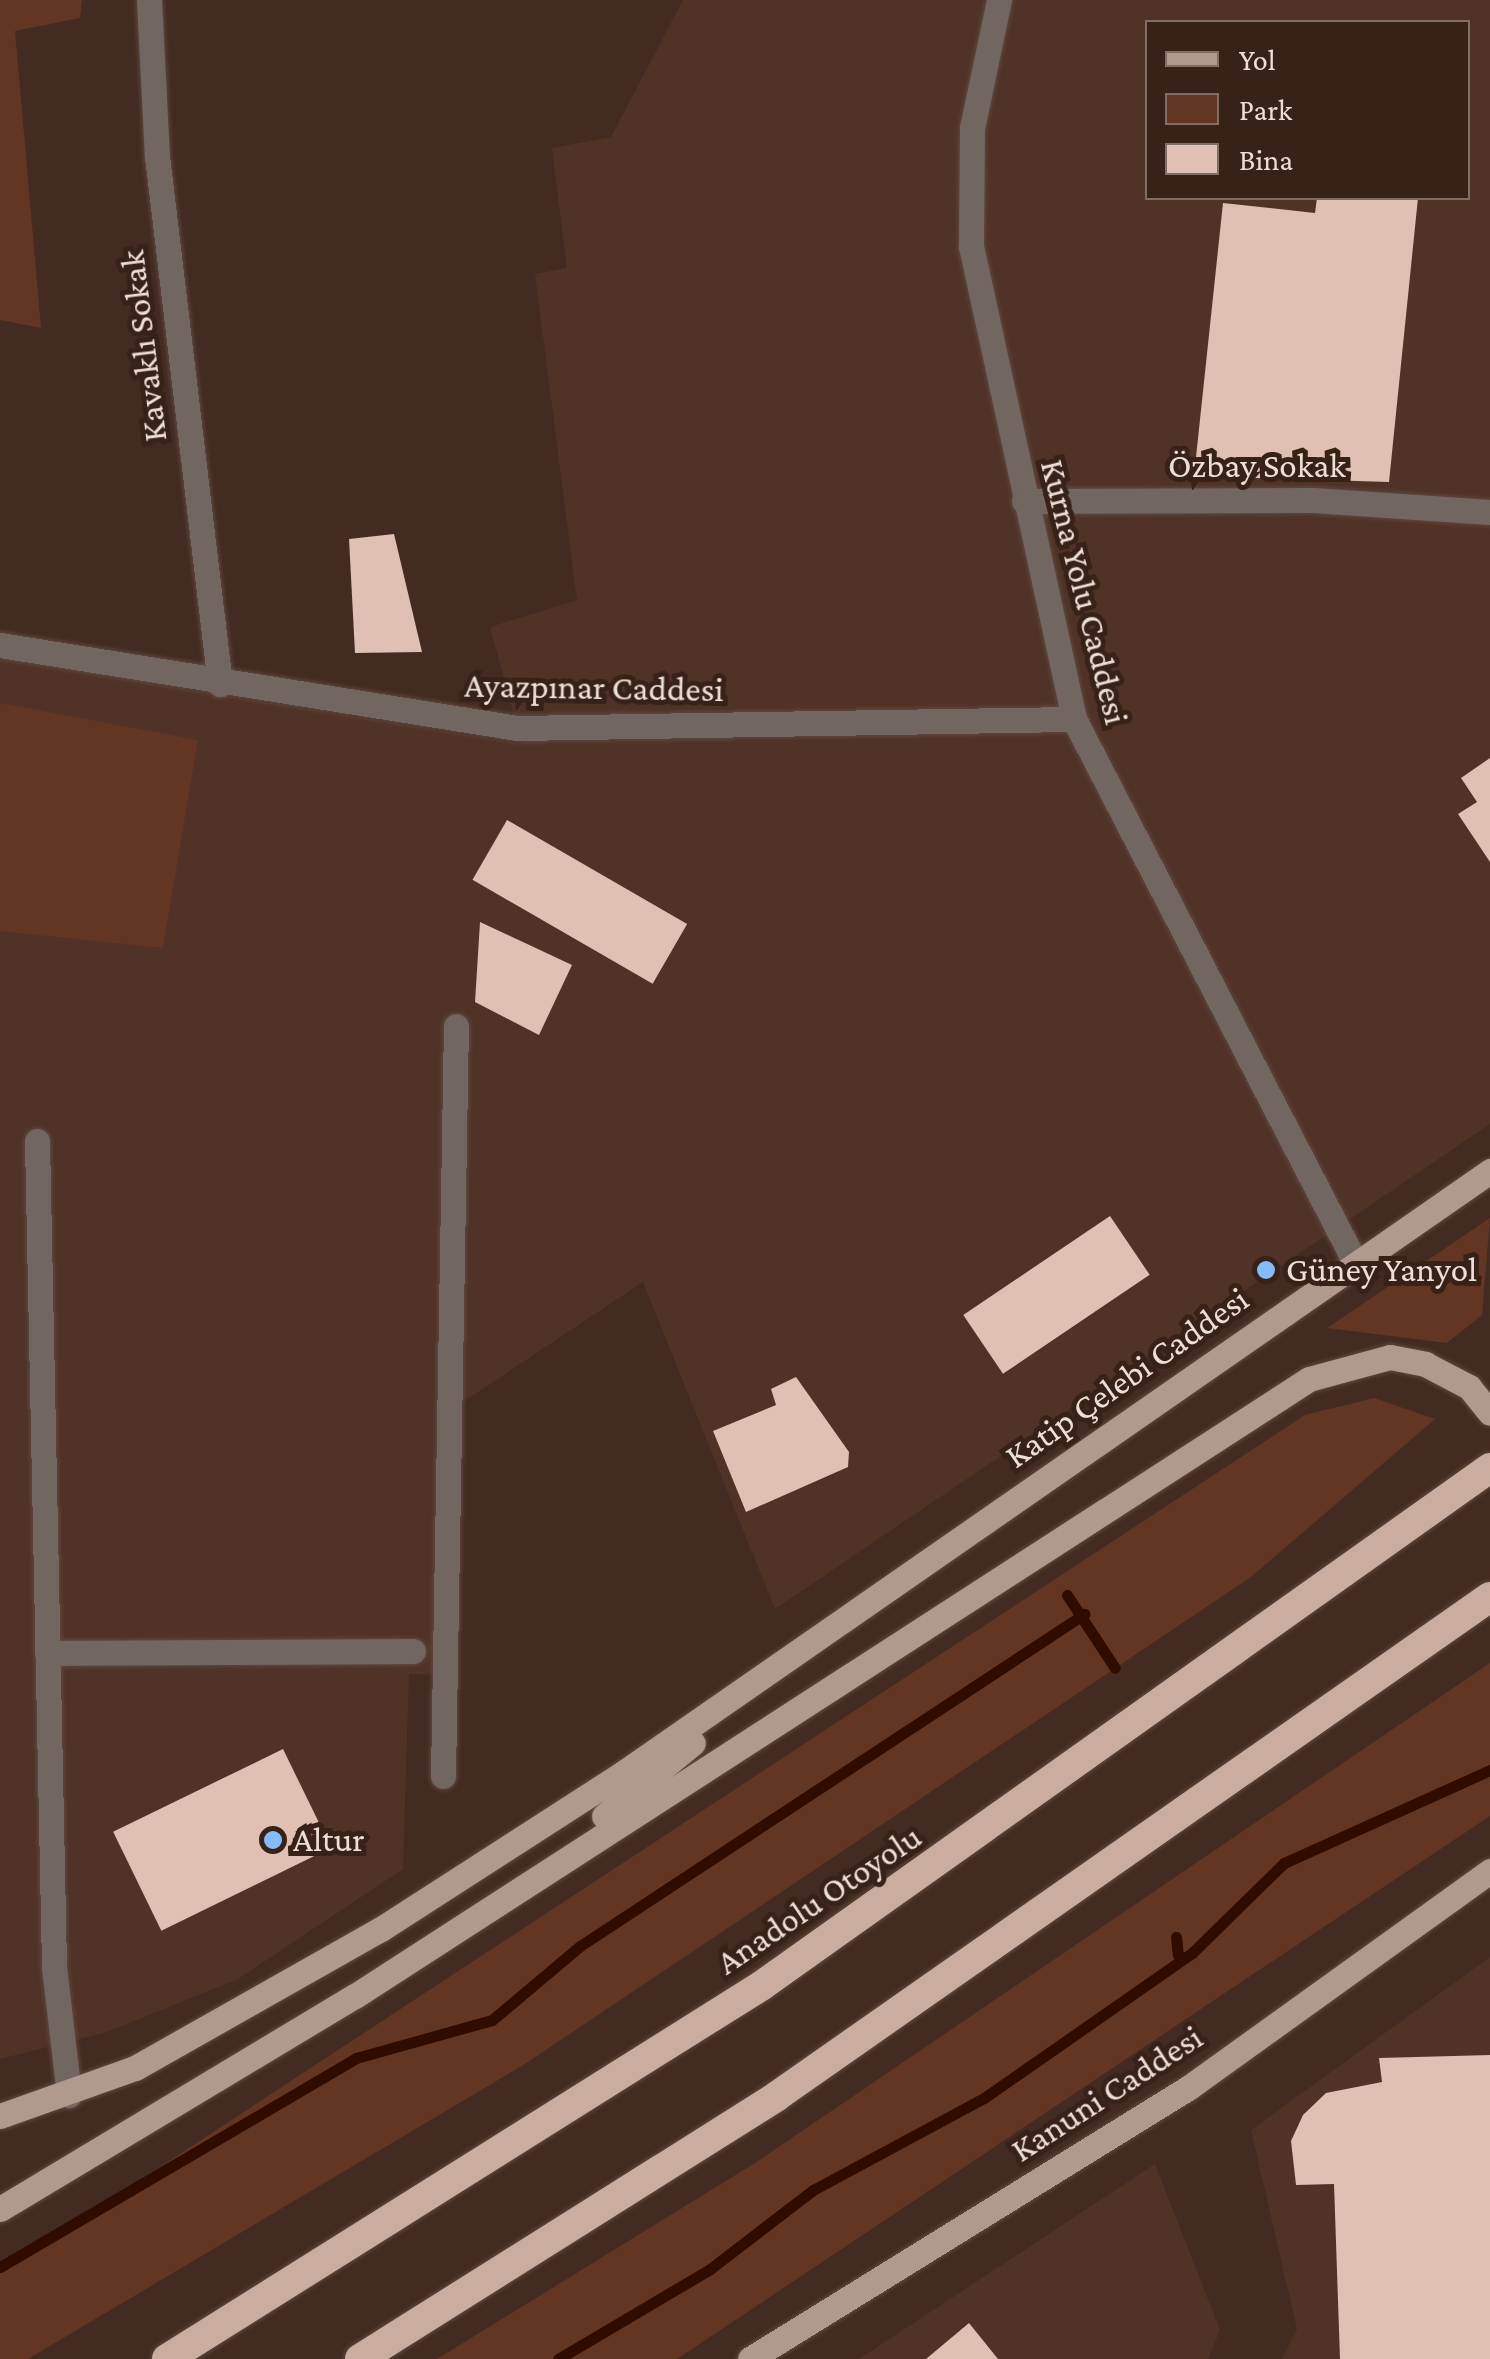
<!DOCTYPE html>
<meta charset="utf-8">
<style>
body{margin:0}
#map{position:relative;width:1490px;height:2359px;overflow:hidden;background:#432b21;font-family:"Crimson Pro",serif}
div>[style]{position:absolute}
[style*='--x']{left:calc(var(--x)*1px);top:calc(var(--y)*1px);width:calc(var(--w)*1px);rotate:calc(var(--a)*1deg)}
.built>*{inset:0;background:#513227}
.green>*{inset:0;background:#623623}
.stream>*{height:11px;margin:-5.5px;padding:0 5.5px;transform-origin:5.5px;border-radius:5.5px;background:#300b00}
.building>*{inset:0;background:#dfc0b3;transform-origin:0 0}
.roads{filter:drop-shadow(0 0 2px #5e483e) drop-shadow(0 0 2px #5e483e)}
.minor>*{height:25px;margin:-12.5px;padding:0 12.5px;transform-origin:12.5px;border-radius:12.5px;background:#726661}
.major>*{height:25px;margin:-12.5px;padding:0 12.5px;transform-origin:12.5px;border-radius:12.5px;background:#b2998e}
.highway>*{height:30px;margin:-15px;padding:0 15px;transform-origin:15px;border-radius:15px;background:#cbada0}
.dots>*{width:28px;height:28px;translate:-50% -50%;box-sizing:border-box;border:5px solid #382117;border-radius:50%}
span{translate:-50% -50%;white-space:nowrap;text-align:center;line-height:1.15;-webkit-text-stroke:10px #382117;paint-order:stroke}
.street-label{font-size:35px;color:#eeded8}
.poi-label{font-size:35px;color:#eeded8}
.left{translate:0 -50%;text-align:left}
.legend{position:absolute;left:1145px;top:20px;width:325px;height:180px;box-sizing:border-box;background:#382117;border:2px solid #816d64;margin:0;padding:12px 18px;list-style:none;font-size:30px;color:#eeded8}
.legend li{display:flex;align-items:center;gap:20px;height:50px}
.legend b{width:50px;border:2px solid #816d64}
</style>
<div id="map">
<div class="built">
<div style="clip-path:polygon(evenodd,683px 0,1490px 0,1490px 1124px,775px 1609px,643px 1282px,451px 1410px,451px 1675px,409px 1674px,403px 1869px,238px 1979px,107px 2032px,0 2059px,0 658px,522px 744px,490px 627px,577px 600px,535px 274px,567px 268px,552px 148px,611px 137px,683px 0,1148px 22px,1468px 22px,1468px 198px,1148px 198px,1148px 22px)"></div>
<div style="clip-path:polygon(1490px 1957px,1490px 2359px,1282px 2359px,1297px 2329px,1251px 2130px)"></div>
<div style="clip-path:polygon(1155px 2164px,1220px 2330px,1208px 2359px,859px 2359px)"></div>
</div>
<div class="green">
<div style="clip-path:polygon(0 0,82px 0,80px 18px,15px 31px,41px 328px,0 320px)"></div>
<div style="clip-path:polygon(0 703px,198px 740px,163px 948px,0 931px)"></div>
<div style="clip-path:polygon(1490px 1218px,1482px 1315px,1447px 1343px,1327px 1328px)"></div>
<div style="clip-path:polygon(1374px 1398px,1435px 1419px,1251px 1577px,525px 2064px,28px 2359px,0 2359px,0 2272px,1305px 1415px)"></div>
<div style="clip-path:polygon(1490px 1663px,1490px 1816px,677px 2359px,437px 2359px,755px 2163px)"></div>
</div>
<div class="stream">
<div style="--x:1067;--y:1595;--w:87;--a:56.7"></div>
<div style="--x:1176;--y:1937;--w:18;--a:84"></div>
<div style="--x:0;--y:2267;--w:413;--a:-30.4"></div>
<div style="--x:356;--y:2058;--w:141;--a:-15.6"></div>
<div style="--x:492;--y:2020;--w:115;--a:-40.1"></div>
<div style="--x:580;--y:1946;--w:604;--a:-33.37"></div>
<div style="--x:558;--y:2359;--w:177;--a:-30.6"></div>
<div style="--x:710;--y:2269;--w:130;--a:-37.5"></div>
<div style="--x:813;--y:2190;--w:194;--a:-28.3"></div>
<div style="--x:984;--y:2098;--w:254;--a:-34.9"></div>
<div style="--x:1192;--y:1953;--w:129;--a:-44.4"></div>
<div style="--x:1284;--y:1863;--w:226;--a:-24.3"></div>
</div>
<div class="building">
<div style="clip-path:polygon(1317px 198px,1418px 198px,1389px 482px,1194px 476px,1223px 203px,1315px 213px)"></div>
<div style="clip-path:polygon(394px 534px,422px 652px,355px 653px,349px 539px)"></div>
<div style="clip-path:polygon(1490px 758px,1490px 862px,1458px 814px,1477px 802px,1461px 778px)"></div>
<div style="left:507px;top:820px;width:208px;height:69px;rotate:30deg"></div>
<div style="clip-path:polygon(480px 922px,572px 965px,539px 1035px,475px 1002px)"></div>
<div style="left:1110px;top:1216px;width:71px;height:177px;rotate:56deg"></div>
<div style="clip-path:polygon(796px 1377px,849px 1452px,848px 1467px,746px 1512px,713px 1431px,776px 1405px,771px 1389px)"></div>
<div style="left:283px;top:1749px;width:110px;height:189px;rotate:64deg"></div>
<div style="clip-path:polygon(1490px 2055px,1490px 2359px,1340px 2359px,1334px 2184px,1296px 2185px,1291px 2141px,1303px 2115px,1326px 2093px,1382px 2082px,1379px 2058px)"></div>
<div style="clip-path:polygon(969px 2323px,998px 2359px,926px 2359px)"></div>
</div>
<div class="roads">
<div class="minor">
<div style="--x:149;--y:0;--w:156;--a:87.1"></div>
<div style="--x:157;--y:156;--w:532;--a:83.2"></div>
<div style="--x:999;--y:0;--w:131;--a:101.9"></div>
<div style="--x:972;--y:128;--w:118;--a:90.5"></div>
<div style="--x:971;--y:246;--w:484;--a:77.7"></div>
<div style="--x:1074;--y:719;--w:611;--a:62.64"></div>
<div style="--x:1024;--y:501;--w:289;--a:-0.2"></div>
<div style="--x:1313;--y:500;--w:177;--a:3.9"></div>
<div style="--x:0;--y:645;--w:524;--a:9.12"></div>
<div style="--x:517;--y:728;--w:557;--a:-0.93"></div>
<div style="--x:37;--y:1141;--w:826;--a:88.82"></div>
<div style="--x:54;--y:1967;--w:129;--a:83.3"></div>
<div style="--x:47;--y:1653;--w:366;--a:-0.3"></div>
<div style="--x:443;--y:1776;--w:750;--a:-89.01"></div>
</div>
<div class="major">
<div style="--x:604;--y:1816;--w:115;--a:-39.4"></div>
<div style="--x:0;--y:2116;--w:143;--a:-19.6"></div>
<div style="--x:135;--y:2068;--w:283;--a:-29.5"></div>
<div style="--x:381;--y:1929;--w:288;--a:-32.8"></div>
<div style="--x:623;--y:1773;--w:1056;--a:-34.77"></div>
<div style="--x:0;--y:2209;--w:414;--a:-31"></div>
<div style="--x:355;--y:1996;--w:1136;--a:-32.89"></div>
<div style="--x:1309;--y:1379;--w:84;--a:-15.2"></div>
<div style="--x:1390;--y:1357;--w:36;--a:11"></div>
<div style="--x:1425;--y:1364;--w:50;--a:27.6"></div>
<div style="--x:1469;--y:1387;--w:33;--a:51"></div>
<div style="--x:750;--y:2359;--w:515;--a:-31.75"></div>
<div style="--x:1188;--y:2088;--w:372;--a:-35.7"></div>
</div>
<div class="highway">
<div style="--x:167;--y:2359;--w:701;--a:-32.13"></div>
<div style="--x:761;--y:1986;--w:894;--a:-35.4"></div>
<div style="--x:360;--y:2359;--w:493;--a:-32.2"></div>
<div style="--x:777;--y:2096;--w:870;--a:-34.99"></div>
</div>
</div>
<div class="dots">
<div style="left:1266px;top:1270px;background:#86bbfb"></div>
<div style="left:273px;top:1840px;background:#86bbfb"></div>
</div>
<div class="street-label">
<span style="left:144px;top:346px;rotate:-97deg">Kavaklı Sokak</span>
<span style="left:1257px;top:466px">Özbay Sokak</span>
<span style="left:1084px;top:592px;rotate:76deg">Kurna Yolu Caddesi</span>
<span style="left:594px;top:688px;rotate:1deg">Ayazpınar Caddesi</span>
<span style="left:1127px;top:1378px;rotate:-35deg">Katip Çelebi Caddesi</span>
<span style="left:819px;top:1900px;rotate:-34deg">Anadolu Otoyolu</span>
<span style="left:1107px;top:2094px;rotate:-33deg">Kanuni Caddesi</span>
</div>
<div class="poi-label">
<span class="left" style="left:1286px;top:1270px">Güney Yanyol</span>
<span class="left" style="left:293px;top:1840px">Altur</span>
</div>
<ul class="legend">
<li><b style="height:12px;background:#b2998e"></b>Yol</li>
<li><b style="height:28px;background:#623623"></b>Park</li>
<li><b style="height:28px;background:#dfc0b3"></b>Bina</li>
</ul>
</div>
